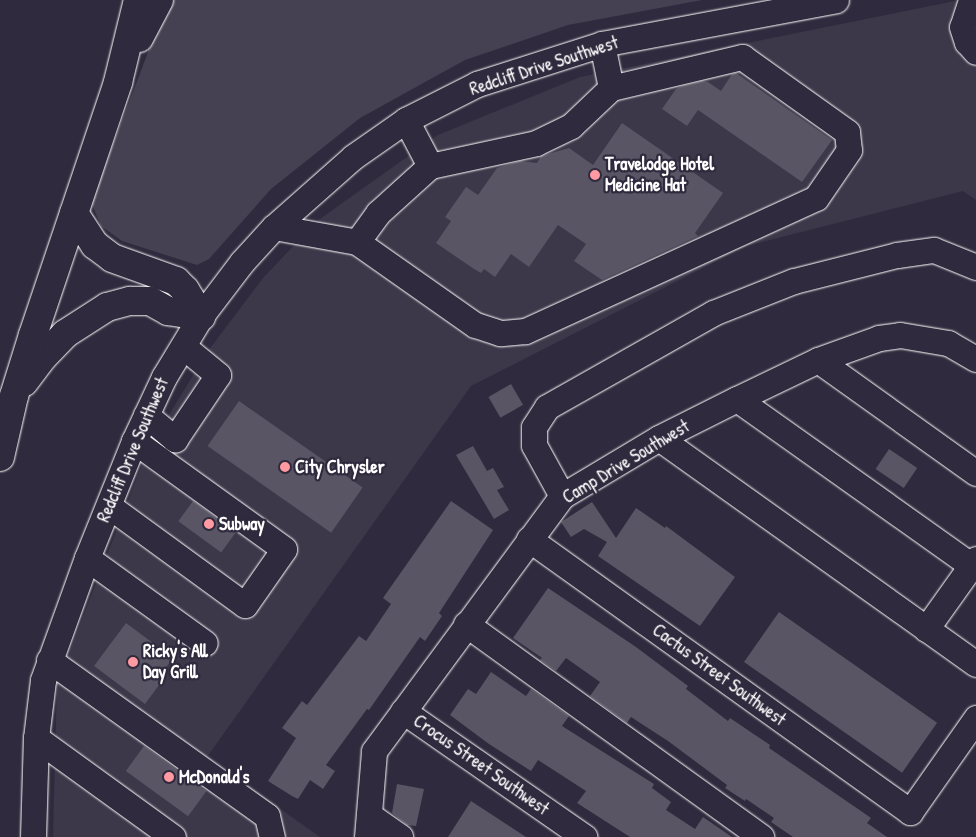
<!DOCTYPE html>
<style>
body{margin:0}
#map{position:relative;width:976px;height:837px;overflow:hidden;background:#2f2a3d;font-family:"Patrick Hand",sans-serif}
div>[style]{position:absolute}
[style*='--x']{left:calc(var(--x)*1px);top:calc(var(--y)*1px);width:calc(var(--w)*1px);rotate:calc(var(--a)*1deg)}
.built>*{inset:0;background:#3c3749}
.green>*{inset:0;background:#464152}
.building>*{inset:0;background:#595564;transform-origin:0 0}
.roads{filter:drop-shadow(0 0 1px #fff) drop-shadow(0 0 1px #fff)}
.minor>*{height:25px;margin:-12.5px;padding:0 12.5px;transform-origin:12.5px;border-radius:12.5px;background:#2f2a3d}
.highway>*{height:28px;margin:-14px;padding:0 14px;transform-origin:14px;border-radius:14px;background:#2f2a3d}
.dots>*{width:14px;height:14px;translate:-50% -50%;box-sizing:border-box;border:2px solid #2f2a3d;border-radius:50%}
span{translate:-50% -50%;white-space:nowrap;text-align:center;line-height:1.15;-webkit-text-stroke:4.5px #2f2a3d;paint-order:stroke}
.street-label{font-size:18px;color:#fff}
.poi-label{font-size:18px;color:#fff;font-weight:700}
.left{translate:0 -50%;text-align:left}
</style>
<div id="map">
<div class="built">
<div style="clip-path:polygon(960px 0,976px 0,976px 200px,963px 191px,746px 246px,471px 386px,207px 757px,320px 837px,53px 837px,57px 684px,148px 449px,208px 351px,263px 278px,317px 221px,438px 135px,580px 77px)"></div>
</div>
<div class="green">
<div style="clip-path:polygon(168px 0,702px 0,568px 25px,465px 60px,360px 118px,271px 189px,209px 259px,197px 265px,122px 241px,101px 226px,91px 202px)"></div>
</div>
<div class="building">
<div style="clip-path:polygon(736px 73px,832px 140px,802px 182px,698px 110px,687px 126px,662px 109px,676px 89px,682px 86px,702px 81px,708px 82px,721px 91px,732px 74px)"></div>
<div style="clip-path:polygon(622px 123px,723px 193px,695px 233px,698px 236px,602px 280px,574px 261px,586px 244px,558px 225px,529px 267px,511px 254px,495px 277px,484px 269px,481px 273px,474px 269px,436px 243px,451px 221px,445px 217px,466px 187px,478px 195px,497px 168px,520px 161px,537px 163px,541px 156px,569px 148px,593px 165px)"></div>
<div style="left:511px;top:384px;width:24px;height:26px;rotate:60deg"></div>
<div style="left:239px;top:401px;width:151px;height:55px;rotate:35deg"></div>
<div style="clip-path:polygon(473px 446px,487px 471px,493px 468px,504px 487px,497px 490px,509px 510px,494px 519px,456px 455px)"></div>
<div style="left:889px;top:449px;width:34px;height:24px;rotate:34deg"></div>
<div style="left:193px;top:501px;width:53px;height:25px;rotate:36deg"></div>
<div style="clip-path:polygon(451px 501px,493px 530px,439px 613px,442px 616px,425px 641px,420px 637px,369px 710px,367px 709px,326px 765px,335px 771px,323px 789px,310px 780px,298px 799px,292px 796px,268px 781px,296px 738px,282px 728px,302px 701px,307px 705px,359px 636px,366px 641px,391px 604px,383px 598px)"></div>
<div style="clip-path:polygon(592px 502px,616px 538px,636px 508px,665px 528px,666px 526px,735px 577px,700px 626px,598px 556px,607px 542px,584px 529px,571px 537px,561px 522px)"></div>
<div style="clip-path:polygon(548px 588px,636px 647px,688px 686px,686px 689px,728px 721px,730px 718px,770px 745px,769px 748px,861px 811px,871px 818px,867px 823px,887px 837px,793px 837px,771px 822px,774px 818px,746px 799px,745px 801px,725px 788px,727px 785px,668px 741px,631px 717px,627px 723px,590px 696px,600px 682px,566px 658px,556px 671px,540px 660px,542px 658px,513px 638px)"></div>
<div style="left:779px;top:612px;width:193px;height:61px;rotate:35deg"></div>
<div style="clip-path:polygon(126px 623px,173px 658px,158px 678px,162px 681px,145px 704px,94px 666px)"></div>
<div style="clip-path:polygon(491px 672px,526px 696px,531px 689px,569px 716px,562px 726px,654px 784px,652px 788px,671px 802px,666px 810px,695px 829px,703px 817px,732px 837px,630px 837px,577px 803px,586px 791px,538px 760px,531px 771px,489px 744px,450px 715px,468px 689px,476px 694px)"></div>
<div style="left:144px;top:746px;width:77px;height:31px;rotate:36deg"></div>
<div style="clip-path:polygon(397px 784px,424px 789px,416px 826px,407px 825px,392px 813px)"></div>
<div style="clip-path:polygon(471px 801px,526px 837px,448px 837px)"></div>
</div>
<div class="roads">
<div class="minor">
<div style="--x:971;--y:0;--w:28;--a:108"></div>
<div style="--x:962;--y:27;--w:16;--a:72"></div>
<div style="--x:967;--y:42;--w:13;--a:48"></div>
<div style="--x:602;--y:44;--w:45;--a:78.4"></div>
<div style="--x:406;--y:120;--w:52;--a:62.4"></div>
<div style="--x:274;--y:227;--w:84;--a:10.2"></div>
<div style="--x:357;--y:242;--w:36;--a:-54"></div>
<div style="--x:378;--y:213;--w:70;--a:-42.1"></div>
<div style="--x:430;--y:166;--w:108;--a:-12.2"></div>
<div style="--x:536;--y:143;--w:39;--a:-26"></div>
<div style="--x:571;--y:126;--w:55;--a:-43.5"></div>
<div style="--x:611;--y:88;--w:135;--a:-13.3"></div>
<div style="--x:742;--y:57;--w:129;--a:35.5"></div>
<div style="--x:847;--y:132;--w:18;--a:84"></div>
<div style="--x:849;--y:150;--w:58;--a:124.5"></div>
<div style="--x:816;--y:198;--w:320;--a:155.4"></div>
<div style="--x:525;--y:331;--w:25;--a:175"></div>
<div style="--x:500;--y:333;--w:26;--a:-162"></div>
<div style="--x:475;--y:325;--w:144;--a:-144.9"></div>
<div style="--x:818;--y:360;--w:194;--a:35.6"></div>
<div style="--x:737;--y:399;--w:288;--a:35.4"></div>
<div style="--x:146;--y:415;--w:38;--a:40"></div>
<div style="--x:175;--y:439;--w:77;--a:-56.1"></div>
<div style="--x:218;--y:375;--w:45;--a:-140.4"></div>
<div style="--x:659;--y:438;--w:389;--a:35.5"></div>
<div style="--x:562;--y:496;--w:58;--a:-118.8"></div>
<div style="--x:534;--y:445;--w:18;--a:-90"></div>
<div style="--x:534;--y:427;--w:24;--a:-57"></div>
<div style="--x:547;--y:407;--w:191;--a:-29.5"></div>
<div style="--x:713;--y:313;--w:87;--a:-21.6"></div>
<div style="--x:794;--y:281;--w:106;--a:-14.2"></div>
<div style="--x:897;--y:255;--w:37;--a:-8"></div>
<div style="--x:934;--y:250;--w:45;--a:22"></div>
<div style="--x:109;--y:506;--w:168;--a:36.1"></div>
<div style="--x:245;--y:605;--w:68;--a:-55.1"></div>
<div style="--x:284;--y:549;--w:185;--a:-144.2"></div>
<div style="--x:529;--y:539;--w:469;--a:35.6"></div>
<div style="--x:910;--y:812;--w:115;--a:-54.9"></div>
<div style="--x:87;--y:558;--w:145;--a:35.8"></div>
<div style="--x:466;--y:624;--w:364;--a:35.8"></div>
<div style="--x:926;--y:629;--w:86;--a:-54.5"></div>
<div style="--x:49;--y:660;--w:268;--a:35.6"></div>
<div style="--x:267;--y:816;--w:22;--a:77"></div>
<div style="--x:403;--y:711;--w:221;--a:34.8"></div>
<div style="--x:36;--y:738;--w:169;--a:35.9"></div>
<div style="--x:369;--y:815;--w:38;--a:35"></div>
<div style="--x:33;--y:837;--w:99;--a:-88.3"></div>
<div style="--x:36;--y:738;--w:58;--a:-83.1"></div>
<div style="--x:43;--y:680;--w:130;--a:-70.2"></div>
<div style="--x:87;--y:558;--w:126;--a:-68.1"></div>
<div style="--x:134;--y:441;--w:71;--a:-64.9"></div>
<div style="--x:164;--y:377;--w:71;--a:-58.8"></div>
<div style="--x:201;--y:316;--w:68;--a:-52.8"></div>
<div style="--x:242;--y:262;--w:47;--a:-47.6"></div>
<div style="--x:274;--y:227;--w:106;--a:-41.5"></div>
<div style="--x:353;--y:157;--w:65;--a:-34.9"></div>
<div style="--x:406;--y:120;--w:80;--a:-26.9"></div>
<div style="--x:477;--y:84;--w:131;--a:-17.7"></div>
<div style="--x:602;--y:44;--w:238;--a:-10.6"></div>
<div style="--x:367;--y:837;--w:86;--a:-85.3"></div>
<div style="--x:374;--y:751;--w:317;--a:-53.6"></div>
<div style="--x:562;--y:496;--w:113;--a:-30.9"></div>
<div style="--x:659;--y:438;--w:87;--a:-26.6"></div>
<div style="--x:737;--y:399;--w:90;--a:-25.7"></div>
<div style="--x:818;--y:360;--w:65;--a:-19.8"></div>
<div style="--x:879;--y:338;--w:21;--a:-8"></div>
<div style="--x:900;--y:335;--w:49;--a:9.5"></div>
<div style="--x:948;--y:343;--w:32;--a:30"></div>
</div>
<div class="highway">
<div style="--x:139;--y:38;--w:43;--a:-62.2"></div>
<div style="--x:74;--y:213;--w:38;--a:57"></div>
<div style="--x:95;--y:245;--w:21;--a:37"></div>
<div style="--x:112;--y:258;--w:68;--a:19.8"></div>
<div style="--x:176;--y:281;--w:13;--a:45"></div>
<div style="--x:185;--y:290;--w:31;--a:58"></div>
<div style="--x:24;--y:382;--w:31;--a:-53"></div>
<div style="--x:43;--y:357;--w:32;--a:-46"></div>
<div style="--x:65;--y:334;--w:50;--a:-32.7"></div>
<div style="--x:107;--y:307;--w:24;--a:-15"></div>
<div style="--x:130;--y:301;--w:20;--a:0"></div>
<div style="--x:150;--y:301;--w:21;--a:29"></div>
<div style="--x:168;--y:311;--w:33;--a:9"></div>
<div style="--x:0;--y:457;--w:63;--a:-77.1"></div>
<div style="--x:14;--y:396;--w:64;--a:-72.7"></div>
<div style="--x:33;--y:335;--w:267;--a:-71.4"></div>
<div style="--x:118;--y:82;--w:84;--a:-76.3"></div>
</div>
</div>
<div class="dots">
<div style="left:595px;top:175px;background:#ff9aa2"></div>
<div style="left:285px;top:467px;background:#ff9aa2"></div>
<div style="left:209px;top:524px;background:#ff9aa2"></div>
<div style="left:133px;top:662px;background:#ff9aa2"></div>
<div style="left:169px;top:777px;background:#ff9aa2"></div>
</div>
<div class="street-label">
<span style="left:544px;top:66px;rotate:-18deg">Redcliff Drive Southwest</span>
<span style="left:133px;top:450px;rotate:-67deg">Redcliff Drive Southwest</span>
<span style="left:626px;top:462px;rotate:-31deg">Camp Drive Southwest</span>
<span style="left:719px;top:675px;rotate:36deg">Cactus Street Southwest</span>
<span style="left:481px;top:765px;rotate:35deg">Crocus Street Southwest</span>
</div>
<div class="poi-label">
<span class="left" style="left:605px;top:175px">Travelodge Hotel<br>Medicine Hat</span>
<span class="left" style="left:295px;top:467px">City Chrysler</span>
<span class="left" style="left:219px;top:524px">Subway</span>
<span class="left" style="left:143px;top:662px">Ricky's All<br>Day Grill</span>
<span class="left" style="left:179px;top:777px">McDonald's</span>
</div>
</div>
